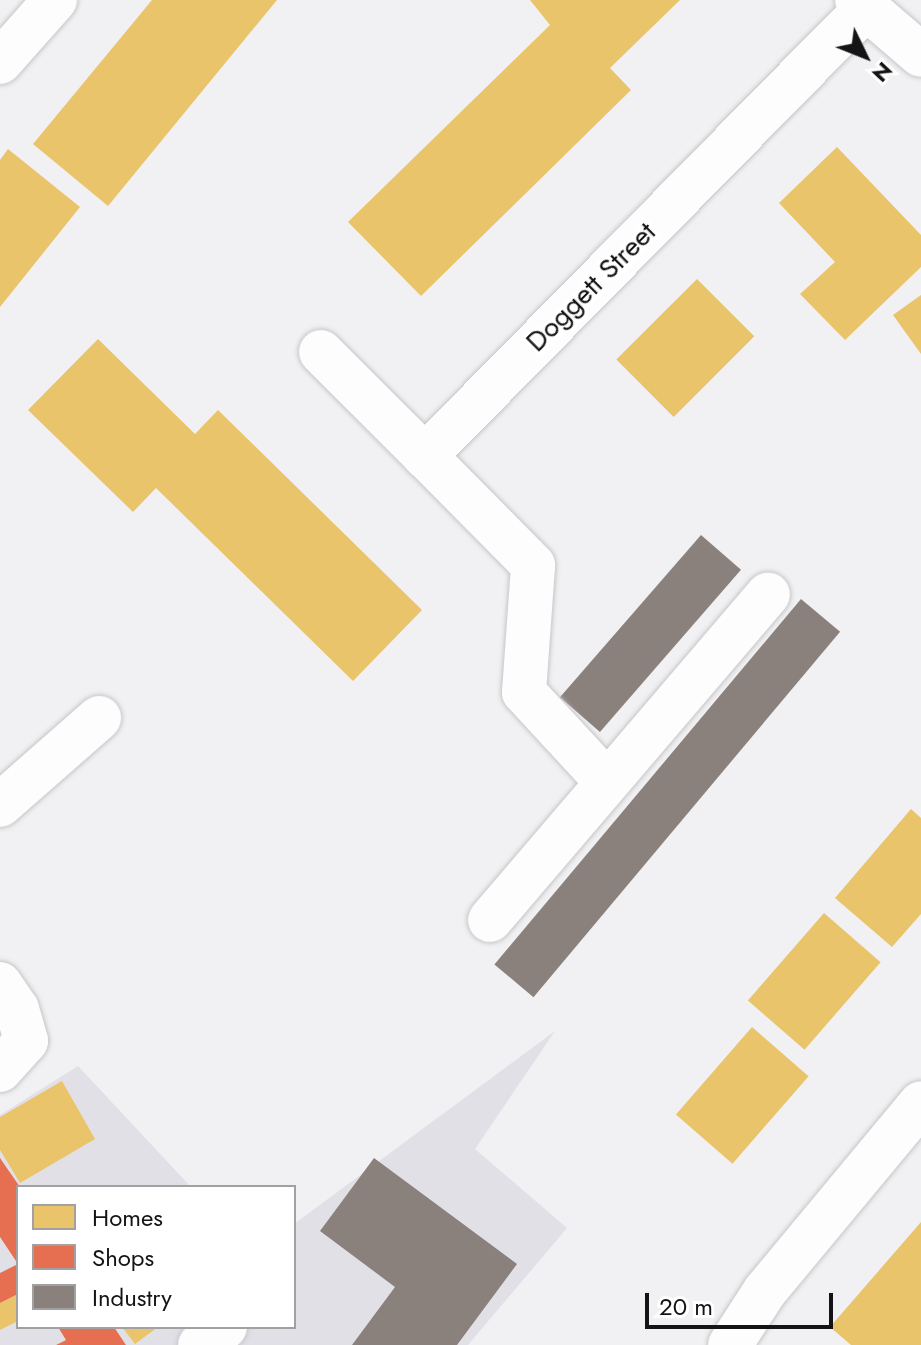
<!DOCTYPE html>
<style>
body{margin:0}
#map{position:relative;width:921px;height:1345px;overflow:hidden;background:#f1f0f3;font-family:Jost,sans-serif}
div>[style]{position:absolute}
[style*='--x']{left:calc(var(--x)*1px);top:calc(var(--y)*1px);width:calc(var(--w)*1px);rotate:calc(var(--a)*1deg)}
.built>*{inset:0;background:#e2e0e7}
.homes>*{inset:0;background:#e9c46a;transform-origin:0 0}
.shops>*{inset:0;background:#e76f51}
.industry>*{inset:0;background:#8a817c;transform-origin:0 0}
.roads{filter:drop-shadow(0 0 2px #c6c6c8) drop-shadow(0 0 2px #c6c6c8)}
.minor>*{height:44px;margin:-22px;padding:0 22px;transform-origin:22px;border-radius:22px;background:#fdfdfd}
span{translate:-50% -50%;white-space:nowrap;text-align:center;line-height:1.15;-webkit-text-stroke:8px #fff;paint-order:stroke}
.street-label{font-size:28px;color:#141415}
.legend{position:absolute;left:16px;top:1185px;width:280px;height:144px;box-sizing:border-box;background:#fff;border:2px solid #a1a1a1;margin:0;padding:10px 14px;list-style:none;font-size:24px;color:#141415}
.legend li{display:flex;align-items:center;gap:16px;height:40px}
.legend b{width:40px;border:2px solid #a1a1a1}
.north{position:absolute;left:825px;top:16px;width:80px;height:80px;-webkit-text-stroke:6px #fff;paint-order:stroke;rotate:133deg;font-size:22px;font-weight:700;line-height:32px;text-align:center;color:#141415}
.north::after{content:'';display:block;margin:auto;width:28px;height:36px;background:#141415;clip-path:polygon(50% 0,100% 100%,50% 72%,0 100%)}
.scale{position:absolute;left:645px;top:1293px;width:188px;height:36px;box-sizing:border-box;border:4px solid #141415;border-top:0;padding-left:10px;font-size:24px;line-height:28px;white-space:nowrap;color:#141415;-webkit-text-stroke:6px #fff;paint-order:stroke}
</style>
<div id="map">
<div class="built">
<div style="clip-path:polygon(555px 1031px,475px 1149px,567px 1228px,468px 1345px,0 1345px,0 1115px,78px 1066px,191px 1187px,18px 1187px,18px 1327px,294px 1327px,294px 1224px)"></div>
</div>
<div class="homes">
<div style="clip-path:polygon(152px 0,277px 0,108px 206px,33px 144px)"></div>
<div style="clip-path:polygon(530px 0,680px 0,610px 68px,631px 90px,421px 296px,348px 222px,550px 25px)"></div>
<div style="clip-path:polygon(837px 147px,921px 235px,921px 267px,845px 340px,800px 294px,835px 262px,779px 203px)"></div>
<div style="clip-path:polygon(8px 149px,80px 207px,0 307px,0 160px)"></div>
<div style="left:697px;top:279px;width:81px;height:114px;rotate:45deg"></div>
<div style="clip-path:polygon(921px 295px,921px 354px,893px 315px)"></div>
<div style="clip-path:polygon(98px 339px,195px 434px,218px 410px,422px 610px,353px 681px,156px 488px,133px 512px,28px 410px)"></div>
<div style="clip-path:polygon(911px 809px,921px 818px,921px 914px,892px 947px,835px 898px)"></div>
<div style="left:824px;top:913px;width:75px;height:116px;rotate:41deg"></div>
<div style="left:752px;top:1027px;width:75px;height:116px;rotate:41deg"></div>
<div style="clip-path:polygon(62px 1081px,95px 1139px,20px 1183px,0 1150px,0 1117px)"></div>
<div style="clip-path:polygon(921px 1222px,921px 1345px,851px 1345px,830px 1327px)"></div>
<div style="clip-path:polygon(18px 1294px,18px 1321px,0 1330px,0 1303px)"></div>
<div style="clip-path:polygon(122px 1327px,158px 1327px,135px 1344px)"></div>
</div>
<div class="shops">
<div style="clip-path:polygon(0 1158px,20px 1187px,18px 1294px,0 1303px,0 1273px,18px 1264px,0 1237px)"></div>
<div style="clip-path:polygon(58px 1327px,114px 1327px,126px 1345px,56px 1345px,66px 1340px)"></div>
</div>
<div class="industry">
<div style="left:701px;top:535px;width:53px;height:215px;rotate:41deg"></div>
<div style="left:801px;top:599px;width:51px;height:477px;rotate:40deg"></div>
<div style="clip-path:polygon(374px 1158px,517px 1264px,457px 1345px,352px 1345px,395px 1287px,320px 1231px)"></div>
</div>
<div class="roads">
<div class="minor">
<div style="--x:857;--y:0;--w:84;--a:40.7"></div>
<div style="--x:0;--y:62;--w:83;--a:-48.4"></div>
<div style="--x:321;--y:352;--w:147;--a:45"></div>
<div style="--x:606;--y:781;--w:121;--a:-132.7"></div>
<div style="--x:524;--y:692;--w:127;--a:-85.9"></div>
<div style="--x:533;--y:565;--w:153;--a:-134.7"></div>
<div style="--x:425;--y:456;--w:629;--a:-45.45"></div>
<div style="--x:0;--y:805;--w:132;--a:-41.3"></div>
<div style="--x:490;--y:920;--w:428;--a:-49.5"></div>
<div style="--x:0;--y:984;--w:30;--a:56"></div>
<div style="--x:17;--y:1009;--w:33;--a:74"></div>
<div style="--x:26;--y:1041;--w:39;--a:132"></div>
<div style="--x:200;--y:1345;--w:31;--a:-36"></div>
<div style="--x:730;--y:1345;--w:64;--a:-57.1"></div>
<div style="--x:765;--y:1291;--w:244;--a:-50.3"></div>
</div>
</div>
<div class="street-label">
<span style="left:591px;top:287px;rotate:-45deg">Doggett Street</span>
</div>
<ul class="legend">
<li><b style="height:22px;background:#e9c46a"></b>Homes</li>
<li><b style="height:22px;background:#e76f51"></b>Shops</li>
<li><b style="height:22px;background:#8a817c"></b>Industry</li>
</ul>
<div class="north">N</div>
<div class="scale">20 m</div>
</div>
